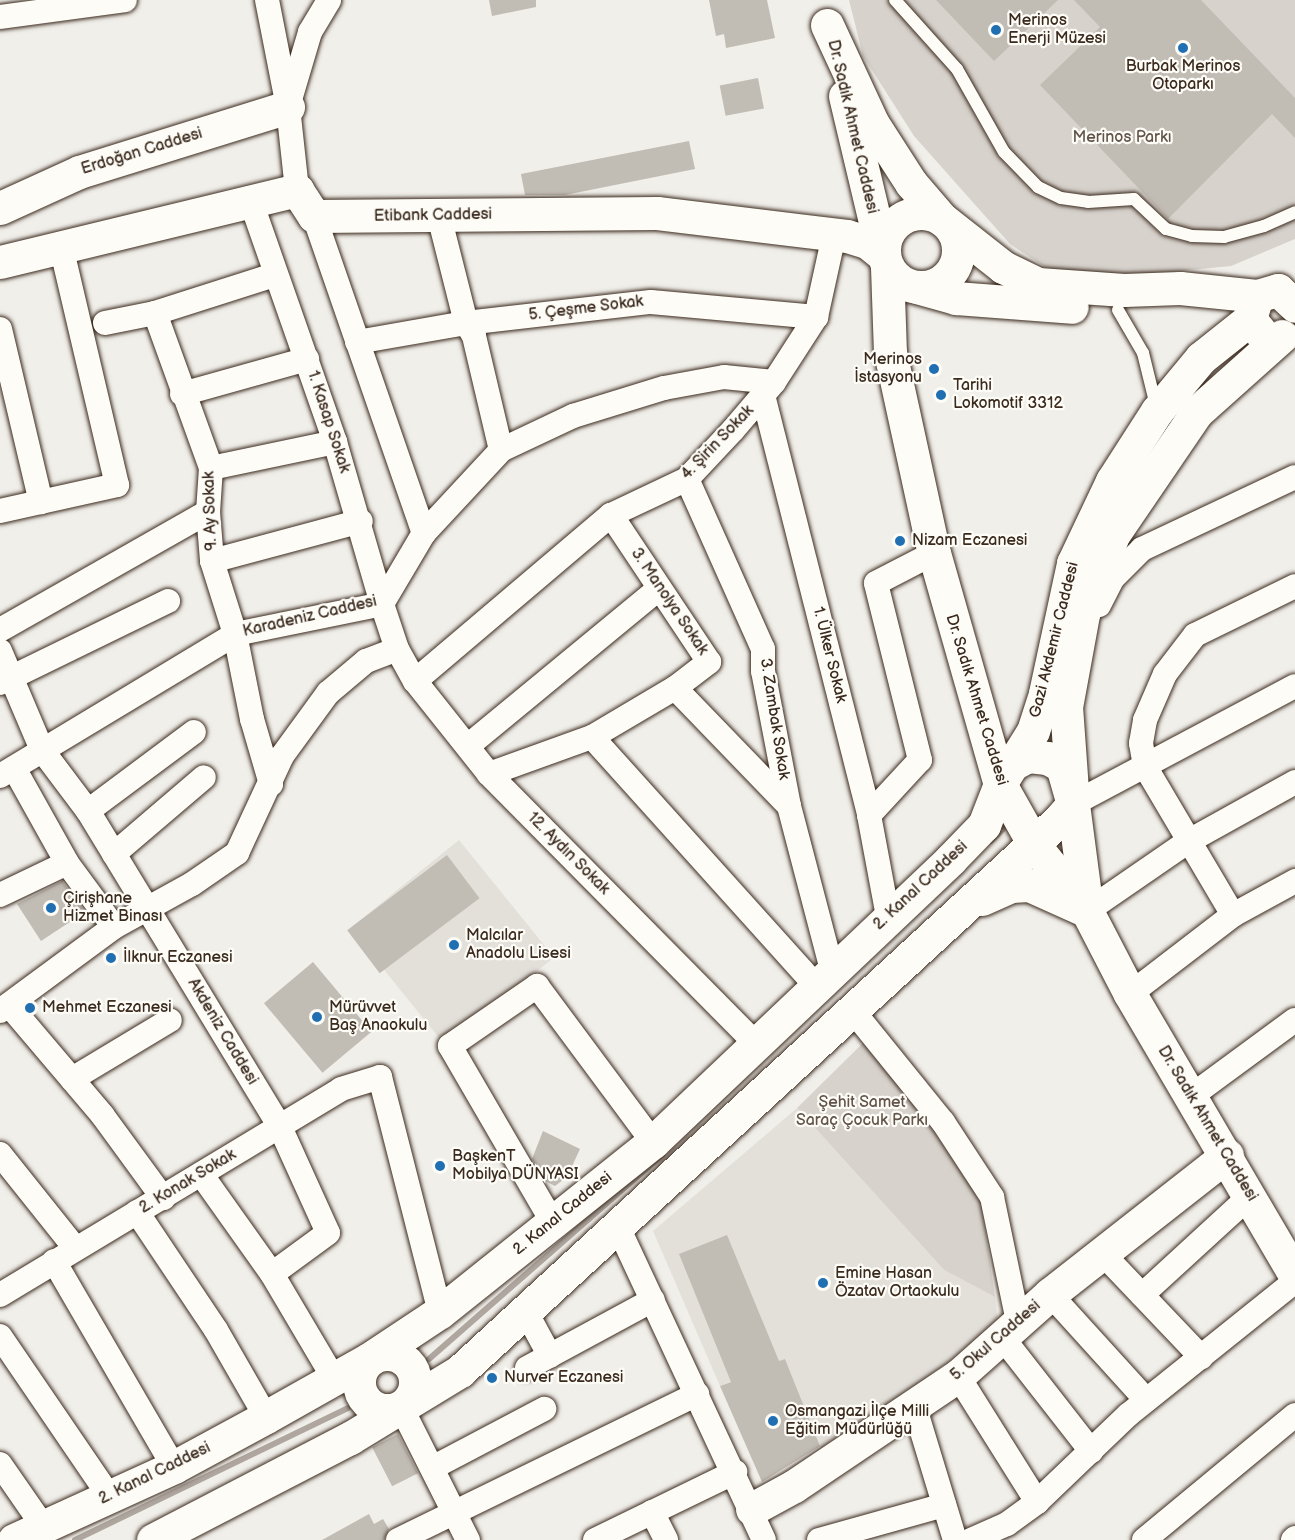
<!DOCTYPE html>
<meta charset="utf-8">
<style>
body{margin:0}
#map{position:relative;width:1295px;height:1540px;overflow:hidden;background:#f1efea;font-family:"Balsamiq Sans",sans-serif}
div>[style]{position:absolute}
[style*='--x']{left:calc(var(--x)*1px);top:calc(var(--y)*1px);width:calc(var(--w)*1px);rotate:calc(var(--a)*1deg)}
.built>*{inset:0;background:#e3e0da;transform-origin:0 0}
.green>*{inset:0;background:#d7d2cc}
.stream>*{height:6px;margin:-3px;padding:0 3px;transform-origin:3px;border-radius:3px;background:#aea69f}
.building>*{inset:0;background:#c1bcb4;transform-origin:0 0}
.roads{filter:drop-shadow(0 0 2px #3b2a1e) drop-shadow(0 0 2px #3b2a1e)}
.lane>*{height:12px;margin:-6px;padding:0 6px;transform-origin:6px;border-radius:6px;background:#fdfcf7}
.street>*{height:24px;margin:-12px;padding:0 12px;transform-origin:12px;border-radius:12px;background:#fdfcf7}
.secondary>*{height:33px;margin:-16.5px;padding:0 16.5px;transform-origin:16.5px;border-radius:16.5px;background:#fdfcf7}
.secondary>.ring{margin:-16.5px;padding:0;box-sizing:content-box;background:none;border:33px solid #fdfcf7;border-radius:50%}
.primary>*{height:33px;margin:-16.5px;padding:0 16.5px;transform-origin:16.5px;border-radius:16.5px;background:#fdfcf7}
.primary>.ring{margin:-16.5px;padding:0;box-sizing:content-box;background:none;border:33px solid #fdfcf7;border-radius:50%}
.dots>*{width:16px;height:16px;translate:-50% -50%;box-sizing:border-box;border:3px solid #fdfcf7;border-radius:50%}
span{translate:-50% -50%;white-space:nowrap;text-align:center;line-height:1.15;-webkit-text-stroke:4.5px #fdfcf7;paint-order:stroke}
.poi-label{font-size:16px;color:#3b2a1e}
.left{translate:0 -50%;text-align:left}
.right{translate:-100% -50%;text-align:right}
.street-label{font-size:16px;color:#3b2a1e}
.park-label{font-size:16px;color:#62544a}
</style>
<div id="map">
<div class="built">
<div style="left:459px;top:840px;width:151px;height:140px;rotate:51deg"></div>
<div style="clip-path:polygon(797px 1108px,944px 1270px,995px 1297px,998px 1324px,824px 1455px,785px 1359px,720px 1386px,653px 1231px)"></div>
</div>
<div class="green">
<div style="clip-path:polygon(849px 0,1295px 0,1295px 239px,1231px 266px,1118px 277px,1048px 269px,1010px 244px,914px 136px,863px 56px)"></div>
<div style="clip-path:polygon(864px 1042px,933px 1129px,981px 1201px,995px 1297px,944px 1270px,797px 1108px)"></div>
</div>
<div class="stream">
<div style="--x:991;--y:841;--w:17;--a:-45"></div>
<div style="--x:429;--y:1359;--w:310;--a:-41.2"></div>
<div style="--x:75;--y:1540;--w:303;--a:-25.8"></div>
</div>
<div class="building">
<div style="clip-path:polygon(489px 0,536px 0,536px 7px,492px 16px)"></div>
<div style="clip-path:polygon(709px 0,767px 0,775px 38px,726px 48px,724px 34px,716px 36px)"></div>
<div style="clip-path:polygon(936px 0,1058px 0,994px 61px)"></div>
<div style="clip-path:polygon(1074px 0,1201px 0,1295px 98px,1295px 138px,1272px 114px,1168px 219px,1040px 85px,1100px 27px)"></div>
<div style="left:758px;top:78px;width:31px;height:39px;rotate:79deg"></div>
<div style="clip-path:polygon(689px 141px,695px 169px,565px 195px,525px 195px,521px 174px)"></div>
<div style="left:447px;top:855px;width:54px;height:125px;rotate:53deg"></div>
<div style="clip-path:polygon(62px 881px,85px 912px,41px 941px,17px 904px)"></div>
<div style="left:313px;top:962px;width:91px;height:64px;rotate:50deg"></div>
<div style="clip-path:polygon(543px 1131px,580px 1149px,567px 1177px,555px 1186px,545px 1181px,532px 1159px)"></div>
<div style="clip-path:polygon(727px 1235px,779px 1361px,785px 1359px,820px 1446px,762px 1482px,720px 1386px,731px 1382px,679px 1254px)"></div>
<div style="left:398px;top:1434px;width:44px;height:29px;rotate:63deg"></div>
<div style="clip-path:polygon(369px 1514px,374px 1524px,383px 1519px,389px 1529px,384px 1540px,322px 1540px)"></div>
</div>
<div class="roads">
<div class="lane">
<div style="--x:895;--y:0;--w:93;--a:48.1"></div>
<div style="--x:957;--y:69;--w:95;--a:60.5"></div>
<div style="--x:1004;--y:152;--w:49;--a:45.8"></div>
<div style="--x:1038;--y:187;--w:25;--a:26"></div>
<div style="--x:1061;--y:198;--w:27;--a:8"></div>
<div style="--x:1088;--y:202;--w:46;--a:-3.7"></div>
<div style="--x:1134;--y:199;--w:44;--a:43.2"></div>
<div style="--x:1166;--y:229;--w:27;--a:15"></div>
<div style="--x:1192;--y:236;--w:32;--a:2"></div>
<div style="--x:1224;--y:237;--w:41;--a:-15.4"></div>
<div style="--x:1264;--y:226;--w:34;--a:-24"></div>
<div style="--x:1118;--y:310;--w:50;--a:59.8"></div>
<div style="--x:1143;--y:353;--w:55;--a:76.2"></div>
</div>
<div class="street">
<div style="--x:267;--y:0;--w:109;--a:78.9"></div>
<div style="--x:288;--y:107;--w:83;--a:83.8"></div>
<div style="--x:0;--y:17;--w:126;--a:-7.7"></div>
<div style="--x:289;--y:103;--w:74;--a:-73.5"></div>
<div style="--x:310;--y:32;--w:37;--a:-59"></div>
<div style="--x:250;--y:199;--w:257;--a:70.7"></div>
<div style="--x:335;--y:442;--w:169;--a:73.8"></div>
<div style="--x:382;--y:604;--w:47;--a:71.6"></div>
<div style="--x:397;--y:649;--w:37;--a:61"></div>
<div style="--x:415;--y:681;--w:119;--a:51.5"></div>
<div style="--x:489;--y:774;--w:380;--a:45.3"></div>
<div style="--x:314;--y:216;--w:336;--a:70.9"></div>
<div style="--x:439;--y:216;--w:110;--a:75.8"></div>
<div style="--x:466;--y:323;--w:15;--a:58"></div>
<div style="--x:474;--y:336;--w:117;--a:76.7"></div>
<div style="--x:155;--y:313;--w:165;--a:70.1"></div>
<div style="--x:211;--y:468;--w:44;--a:93.9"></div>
<div style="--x:208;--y:512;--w:49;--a:85.3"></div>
<div style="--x:212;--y:561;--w:77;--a:72.5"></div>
<div style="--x:235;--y:634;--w:87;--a:78.7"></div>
<div style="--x:252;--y:719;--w:68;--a:73.7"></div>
<div style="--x:105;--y:323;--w:51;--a:-11.3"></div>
<div style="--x:155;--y:313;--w:125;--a:-17.7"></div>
<div style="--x:0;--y:329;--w:178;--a:76.7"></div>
<div style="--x:357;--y:342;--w:111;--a:-9.9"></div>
<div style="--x:466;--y:323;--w:186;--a:-6.5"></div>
<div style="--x:651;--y:302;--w:166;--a:5.2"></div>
<div style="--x:182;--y:394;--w:130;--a:-15.6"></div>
<div style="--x:763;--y:395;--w:433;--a:75.8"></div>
<div style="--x:869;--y:815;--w:104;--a:79.4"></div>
<div style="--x:211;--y:468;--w:127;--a:-11.8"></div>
<div style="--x:687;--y:479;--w:186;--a:65.9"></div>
<div style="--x:763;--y:649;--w:22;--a:90"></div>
<div style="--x:763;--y:671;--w:137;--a:79.1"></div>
<div style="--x:789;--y:806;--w:170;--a:75.3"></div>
<div style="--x:0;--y:511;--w:120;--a:-12.5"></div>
<div style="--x:117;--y:485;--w:245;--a:-103.2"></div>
<div style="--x:212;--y:561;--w:154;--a:-15"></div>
<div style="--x:1099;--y:605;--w:30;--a:-63"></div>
<div style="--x:1113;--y:578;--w:41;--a:-45"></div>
<div style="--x:1142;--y:549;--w:169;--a:-25.2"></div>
<div style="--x:0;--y:630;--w:239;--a:-29.6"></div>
<div style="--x:0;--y:651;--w:108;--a:67"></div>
<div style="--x:42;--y:750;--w:76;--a:53"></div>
<div style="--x:88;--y:811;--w:370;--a:58.7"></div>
<div style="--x:280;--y:1127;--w:116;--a:65.6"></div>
<div style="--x:328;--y:1233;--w:69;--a:143.8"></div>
<div style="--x:415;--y:681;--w:257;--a:-40.3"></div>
<div style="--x:611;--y:515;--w:84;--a:-25.3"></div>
<div style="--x:687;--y:479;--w:67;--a:-46.8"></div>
<div style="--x:733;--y:430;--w:63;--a:-49.5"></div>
<div style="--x:774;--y:382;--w:77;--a:-57.1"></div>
<div style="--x:816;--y:317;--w:84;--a:-77.6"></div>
<div style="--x:0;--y:683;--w:187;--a:-26"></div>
<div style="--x:675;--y:688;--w:164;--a:46"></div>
<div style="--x:592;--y:737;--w:336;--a:48"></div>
<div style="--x:469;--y:745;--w:245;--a:-39.5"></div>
<div style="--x:14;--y:768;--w:109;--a:60.8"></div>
<div style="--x:67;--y:863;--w:79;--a:53.7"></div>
<div style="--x:489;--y:774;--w:109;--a:-19.8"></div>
<div style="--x:592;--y:737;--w:96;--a:-30.6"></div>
<div style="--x:675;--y:688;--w:43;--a:-37.4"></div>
<div style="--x:709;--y:662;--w:177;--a:-123.7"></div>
<div style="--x:0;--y:776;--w:275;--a:-31.1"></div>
<div style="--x:235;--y:634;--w:150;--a:-11.5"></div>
<div style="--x:382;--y:604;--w:82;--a:-59.4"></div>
<div style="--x:424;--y:533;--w:113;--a:-47.1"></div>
<div style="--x:501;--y:450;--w:80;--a:-25.3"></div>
<div style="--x:573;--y:416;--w:95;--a:-17.1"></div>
<div style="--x:664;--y:388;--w:61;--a:-10.4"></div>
<div style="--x:724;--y:377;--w:50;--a:5.7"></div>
<div style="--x:1073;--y:804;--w:251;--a:-28"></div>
<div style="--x:88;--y:811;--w:132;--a:-36.7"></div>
<div style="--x:869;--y:815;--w:75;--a:-47.2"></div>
<div style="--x:920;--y:760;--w:182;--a:-104"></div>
<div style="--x:876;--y:583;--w:65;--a:-27.3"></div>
<div style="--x:114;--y:854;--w:118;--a:-40.5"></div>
<div style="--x:0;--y:895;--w:74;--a:-25.5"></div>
<div style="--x:1087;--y:911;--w:124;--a:-34.5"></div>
<div style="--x:1189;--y:841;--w:121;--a:-29.1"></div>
<div style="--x:1233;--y:915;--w:173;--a:-120.6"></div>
<div style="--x:1145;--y:766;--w:23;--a:-100"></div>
<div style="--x:1141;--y:743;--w:23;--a:-80"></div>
<div style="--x:1145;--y:720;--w:50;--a:-66.5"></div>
<div style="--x:1165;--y:674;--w:49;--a:-52.4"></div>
<div style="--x:1195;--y:635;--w:111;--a:-26.1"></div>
<div style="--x:1130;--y:994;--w:130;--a:-37.5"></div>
<div style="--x:1233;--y:915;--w:71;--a:-28.7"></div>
<div style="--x:9;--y:1005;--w:145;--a:49.7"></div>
<div style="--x:103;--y:1116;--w:102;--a:53.8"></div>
<div style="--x:0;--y:1011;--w:142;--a:-36.4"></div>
<div style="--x:114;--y:927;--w:89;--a:-28.9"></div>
<div style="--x:192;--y:884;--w:55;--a:-34.6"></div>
<div style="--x:237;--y:853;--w:107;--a:-65.1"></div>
<div style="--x:282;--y:756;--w:78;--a:-53.9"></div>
<div style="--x:328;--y:693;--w:50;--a:-40.1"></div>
<div style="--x:366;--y:661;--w:33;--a:-21"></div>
<div style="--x:853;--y:1011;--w:143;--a:51"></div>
<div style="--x:943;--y:1122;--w:90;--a:56.8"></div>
<div style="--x:992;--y:1197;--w:127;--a:78.2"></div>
<div style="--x:72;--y:1079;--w:114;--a:-31"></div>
<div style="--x:1190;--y:1097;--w:130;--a:-36.3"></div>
<div style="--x:0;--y:1154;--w:120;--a:51.4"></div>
<div style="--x:201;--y:1174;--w:123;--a:54.6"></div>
<div style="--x:272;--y:1274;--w:122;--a:59.4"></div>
<div style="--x:137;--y:1212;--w:142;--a:56.2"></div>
<div style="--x:216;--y:1330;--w:100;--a:60.1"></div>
<div style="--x:553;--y:1223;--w:205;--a:-120.2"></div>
<div style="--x:450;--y:1046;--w:106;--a:-34.6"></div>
<div style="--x:537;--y:986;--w:194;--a:53.4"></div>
<div style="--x:618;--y:1227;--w:345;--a:65"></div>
<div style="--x:1102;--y:1253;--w:144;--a:46.4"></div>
<div style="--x:54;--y:1261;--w:238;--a:59.8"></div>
<div style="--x:1050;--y:1294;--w:143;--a:47.8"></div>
<div style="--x:0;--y:1295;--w:398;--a:-31.1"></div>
<div style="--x:341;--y:1089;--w:41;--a:-17.1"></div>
<div style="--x:380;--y:1077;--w:243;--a:75.7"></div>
<div style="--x:1142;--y:1295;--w:147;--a:-42.5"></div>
<div style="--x:526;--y:1312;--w:50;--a:61.4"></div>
<div style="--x:0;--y:1336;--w:194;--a:55.7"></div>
<div style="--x:1002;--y:1337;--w:145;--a:52"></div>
<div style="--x:527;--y:1368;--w:143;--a:-28.4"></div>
<div style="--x:958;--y:1376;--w:149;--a:57.9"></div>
<div style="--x:914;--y:1405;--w:141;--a:73.1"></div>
<div style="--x:401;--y:1407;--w:149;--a:63.3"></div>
<div style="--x:0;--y:1464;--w:75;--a:55.3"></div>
<div style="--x:432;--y:1468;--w:127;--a:-27.8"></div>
<div style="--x:652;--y:1512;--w:31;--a:63"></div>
<div style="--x:398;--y:1540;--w:333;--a:-26"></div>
<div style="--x:595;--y:1540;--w:156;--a:-25.9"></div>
<div style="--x:819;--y:1540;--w:130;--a:-15.6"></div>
<div style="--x:971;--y:1540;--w:39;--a:-24"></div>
<div style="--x:1007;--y:1524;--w:37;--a:-36"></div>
<div style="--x:1037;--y:1502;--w:126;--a:-43.7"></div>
<div style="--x:1128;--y:1415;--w:214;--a:-38.7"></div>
<div style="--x:1144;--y:1540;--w:196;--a:-39.6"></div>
<div style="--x:1293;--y:1540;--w:3;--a:-45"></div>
</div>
<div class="secondary">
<div style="--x:827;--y:25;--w:109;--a:65.1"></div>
<div style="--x:873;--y:124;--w:70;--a:57.2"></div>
<div style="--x:911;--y:183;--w:48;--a:49.3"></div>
<div style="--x:942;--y:219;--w:78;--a:38.2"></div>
<div style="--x:1003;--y:267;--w:39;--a:26"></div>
<div style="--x:1038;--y:284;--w:86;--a:4"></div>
<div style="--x:1124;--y:290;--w:56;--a:-2"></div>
<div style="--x:1180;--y:288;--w:77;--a:5.9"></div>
<div style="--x:845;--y:96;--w:163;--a:76.6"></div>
<div style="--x:0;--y:208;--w:87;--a:-24.5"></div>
<div style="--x:79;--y:172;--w:219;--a:-17.3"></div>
<div class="ring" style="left:884px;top:213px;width:41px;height:41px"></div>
<div style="--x:0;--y:262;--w:306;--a:-13.6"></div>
<div style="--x:297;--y:190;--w:31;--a:57"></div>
<div style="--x:314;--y:216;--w:343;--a:-0.5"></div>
<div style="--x:657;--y:213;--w:191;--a:6.9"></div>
<div style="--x:847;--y:236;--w:21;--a:17"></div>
<div style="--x:867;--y:242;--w:21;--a:39"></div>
<div style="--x:887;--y:267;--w:85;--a:88"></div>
<div style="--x:890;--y:352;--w:206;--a:77.7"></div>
<div style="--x:934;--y:553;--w:240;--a:74.1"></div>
<div style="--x:1000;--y:784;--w:71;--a:60.6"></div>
<div style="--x:1035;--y:846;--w:83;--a:51.3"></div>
<div style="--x:1087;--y:911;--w:93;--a:62.6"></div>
<div style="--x:1130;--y:994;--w:326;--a:59.6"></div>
<div style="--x:917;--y:287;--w:41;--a:15.8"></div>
<div style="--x:956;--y:298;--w:116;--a:4.4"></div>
<div style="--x:752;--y:1509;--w:48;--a:-28.7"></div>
<div style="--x:794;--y:1486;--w:197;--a:-33.9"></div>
<div style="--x:958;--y:1376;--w:123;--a:-41.7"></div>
<div style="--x:1050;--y:1294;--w:225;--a:-38.1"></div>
</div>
<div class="primary">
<div style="--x:1262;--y:334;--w:19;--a:-129"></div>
<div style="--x:1250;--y:319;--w:24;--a:-73"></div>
<div style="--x:1257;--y:296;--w:22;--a:-16"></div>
<div style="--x:1278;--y:290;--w:23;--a:43"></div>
<div style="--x:1013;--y:764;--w:17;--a:-28"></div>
<div style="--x:1028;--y:756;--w:19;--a:6"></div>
<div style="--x:1047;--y:758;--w:17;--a:28"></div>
<div style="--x:1062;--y:766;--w:40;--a:74"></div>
<div style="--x:1073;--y:804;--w:108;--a:82.5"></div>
<div style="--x:982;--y:899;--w:32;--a:-24"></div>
<div style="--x:1011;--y:886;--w:18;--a:-3"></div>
<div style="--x:1029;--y:885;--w:64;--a:24.1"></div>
<div class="ring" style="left:359px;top:1354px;width:23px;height:23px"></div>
<div style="--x:14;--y:1540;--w:176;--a:-24.5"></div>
<div style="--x:174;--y:1467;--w:105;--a:-28.5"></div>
<div style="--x:266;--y:1417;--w:118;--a:-29.4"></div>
<div style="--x:369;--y:1359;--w:85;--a:-33.5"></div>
<div style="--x:440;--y:1312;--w:273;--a:-38.6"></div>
<div style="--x:653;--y:1142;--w:410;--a:-43.5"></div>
<div style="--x:950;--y:860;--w:49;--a:-45.8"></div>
<div style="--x:984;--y:825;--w:44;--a:-68.7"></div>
<div style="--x:1000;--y:784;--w:62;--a:-58.1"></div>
<div style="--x:1033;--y:731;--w:40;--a:-72"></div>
<div style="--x:1045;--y:693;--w:133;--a:-77.8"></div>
<div style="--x:1073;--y:563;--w:91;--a:-64.6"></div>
<div style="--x:1112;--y:481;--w:83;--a:-57.3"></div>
<div style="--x:1157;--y:411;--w:69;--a:-50.3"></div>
<div style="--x:1201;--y:358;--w:63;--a:-38.5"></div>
<div style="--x:153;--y:1540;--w:222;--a:-27.4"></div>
<div style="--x:350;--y:1438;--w:129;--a:-31.3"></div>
<div style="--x:460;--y:1371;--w:814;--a:-42.61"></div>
<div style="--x:1059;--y:820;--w:21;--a:-49"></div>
<div style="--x:1073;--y:804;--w:97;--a:-94.1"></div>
<div style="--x:1066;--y:707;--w:95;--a:-79.6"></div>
<div style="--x:1083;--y:614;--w:85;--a:-69.2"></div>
<div style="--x:1113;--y:535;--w:149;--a:-55.7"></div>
<div style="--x:1197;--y:412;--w:114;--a:-41.8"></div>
</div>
</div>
<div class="dots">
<div style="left:996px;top:30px;background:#1f6fb2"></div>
<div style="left:1183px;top:48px;background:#1f6fb2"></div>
<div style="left:934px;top:369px;background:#1f6fb2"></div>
<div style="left:941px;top:395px;background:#1f6fb2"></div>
<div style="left:900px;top:541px;background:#1f6fb2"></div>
<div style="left:51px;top:908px;background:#1f6fb2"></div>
<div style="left:454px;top:945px;background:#1f6fb2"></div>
<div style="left:111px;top:958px;background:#1f6fb2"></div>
<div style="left:30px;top:1008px;background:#1f6fb2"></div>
<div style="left:317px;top:1017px;background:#1f6fb2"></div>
<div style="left:440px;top:1166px;background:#1f6fb2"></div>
<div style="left:823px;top:1283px;background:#1f6fb2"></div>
<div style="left:492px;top:1378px;background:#1f6fb2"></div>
<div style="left:773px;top:1421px;background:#1f6fb2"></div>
</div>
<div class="poi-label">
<span class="left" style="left:1008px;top:30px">Merinos<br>Enerji Müzesi</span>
<span style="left:1183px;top:76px">Burbak Merinos<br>Otoparkı</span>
<span class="right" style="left:922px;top:369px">Merinos<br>İstasyonu</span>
<span class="left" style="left:953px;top:395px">Tarihi<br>Lokomotif 3312</span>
<span class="left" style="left:912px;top:541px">Nizam Eczanesi</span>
<span class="left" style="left:63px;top:908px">Çirişhane<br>Hizmet Binası</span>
<span class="left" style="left:466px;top:945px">Malcılar<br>Anadolu Lisesi</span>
<span class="left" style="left:123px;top:958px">İlknur Eczanesi</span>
<span class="left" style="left:42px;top:1008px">Mehmet Eczanesi</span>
<span class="left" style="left:329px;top:1017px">Mürüvvet<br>Baş Anaokulu</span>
<span class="left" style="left:452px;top:1166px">BaşkenT<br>Mobilya DÜNYASI</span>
<span class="left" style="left:835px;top:1283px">Emine Hasan<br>Özatav Ortaokulu</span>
<span class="left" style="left:504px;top:1378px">Nurver Eczanesi</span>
<span class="left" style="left:785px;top:1421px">Osmangazi İlçe Milli<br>Eğitim Müdürlüğü</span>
</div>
<div class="street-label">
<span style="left:852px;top:127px;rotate:77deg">Dr. Sadık Ahmet Caddesi</span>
<span style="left:142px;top:152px;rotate:-17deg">Erdoğan Caddesi</span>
<span style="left:433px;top:216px;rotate:-1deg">Etibank Caddesi</span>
<span style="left:586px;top:309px;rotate:-7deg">5. Çeşme Sokak</span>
<span style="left:328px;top:422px;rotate:72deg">1. Kasap Sokak</span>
<span style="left:718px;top:443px;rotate:-46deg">4. Şirin Sokak</span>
<span style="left:211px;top:511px;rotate:-92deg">9. Ay Sokak</span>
<span style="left:669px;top:602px;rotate:56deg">3. Manolya Sokak</span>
<span style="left:310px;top:617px;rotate:-13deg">Karadeniz Caddesi</span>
<span style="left:1055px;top:640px;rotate:-76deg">Gazi Akdemir Caddesi</span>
<span style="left:829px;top:655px;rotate:76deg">1. Ülker Sokak</span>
<span style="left:976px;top:700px;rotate:73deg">Dr. Sadık Ahmet Caddesi</span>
<span style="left:774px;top:719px;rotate:81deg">3. Zambak Sokak</span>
<span style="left:568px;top:854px;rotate:45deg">12. Aydın Sokak</span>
<span style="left:921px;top:886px;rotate:-43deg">2. Kanal Caddesi</span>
<span style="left:222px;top:1032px;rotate:59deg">Akdeniz Caddesi</span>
<span style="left:1207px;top:1124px;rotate:59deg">Dr. Sadık Ahmet Caddesi</span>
<span style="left:188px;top:1182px;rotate:-31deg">2. Konak Sokak</span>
<span style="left:563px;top:1214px;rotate:-39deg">2. Kanal Caddesi</span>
<span style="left:996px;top:1341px;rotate:-41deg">5. Okul Caddesi</span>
<span style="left:155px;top:1474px;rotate:-26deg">2. Kanal Caddesi</span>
</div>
<div class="park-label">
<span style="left:1122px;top:138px">Merinos Parkı</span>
<span style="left:862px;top:1112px">Şehit Samet<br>Saraç Çocuk Parkı</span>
</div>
</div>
